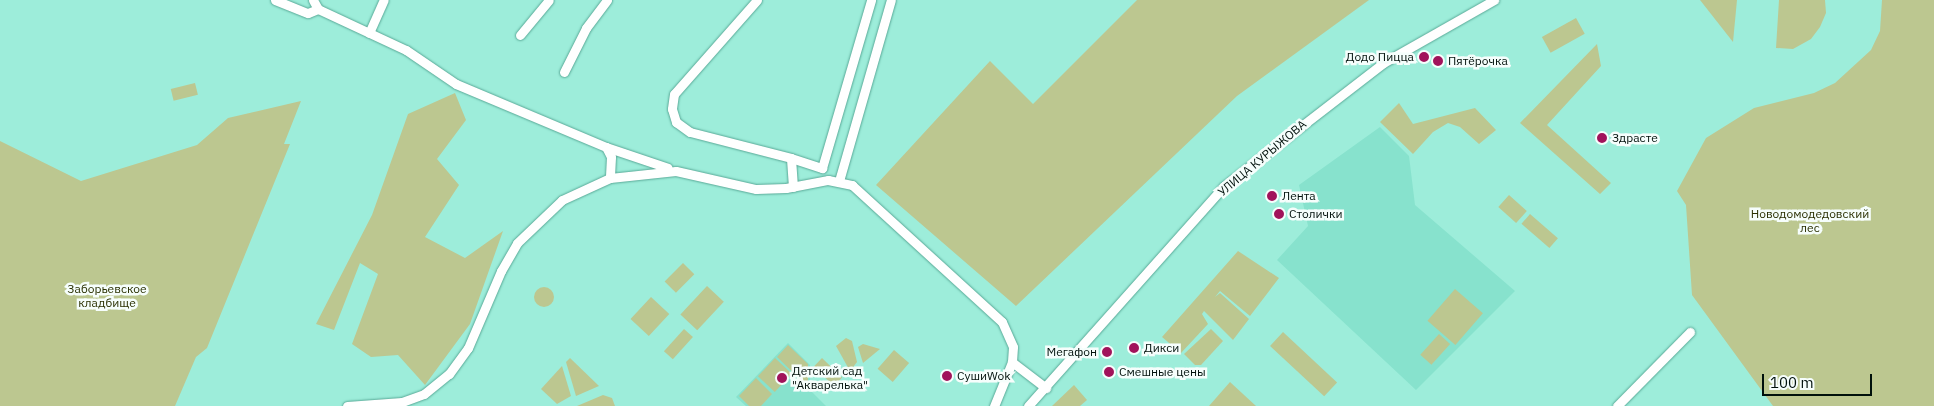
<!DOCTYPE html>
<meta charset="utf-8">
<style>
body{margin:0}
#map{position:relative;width:1934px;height:406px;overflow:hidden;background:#9dedda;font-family:"IBM Plex Sans",sans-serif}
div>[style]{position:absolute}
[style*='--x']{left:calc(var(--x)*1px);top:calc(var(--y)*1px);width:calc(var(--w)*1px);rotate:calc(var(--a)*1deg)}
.built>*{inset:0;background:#87e2cd}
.green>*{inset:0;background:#bcc790;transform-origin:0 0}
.round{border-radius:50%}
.roads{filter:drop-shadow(0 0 1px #59a997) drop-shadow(0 0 1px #59a997)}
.minor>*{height:9px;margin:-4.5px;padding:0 4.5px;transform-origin:4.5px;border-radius:4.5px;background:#fff}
.dots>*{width:14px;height:14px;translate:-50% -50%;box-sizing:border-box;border:2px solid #f6fefc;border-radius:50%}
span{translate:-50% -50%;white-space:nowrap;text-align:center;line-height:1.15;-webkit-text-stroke:5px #f6fefc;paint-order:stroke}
.poi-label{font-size:12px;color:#00100b}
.right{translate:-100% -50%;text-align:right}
.left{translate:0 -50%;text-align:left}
.street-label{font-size:12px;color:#00100b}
.park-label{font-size:12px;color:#292f00}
.scale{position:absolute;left:1762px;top:374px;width:110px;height:22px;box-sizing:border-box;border:2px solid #00100b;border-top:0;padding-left:6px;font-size:15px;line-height:18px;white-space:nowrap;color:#00100b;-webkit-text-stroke:4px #f6fefc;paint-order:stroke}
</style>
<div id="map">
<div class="built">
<div style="clip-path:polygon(1380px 127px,1409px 156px,1415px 205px,1515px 291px,1416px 390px,1277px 260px,1308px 226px,1299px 185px)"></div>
<div style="clip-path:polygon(788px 343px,810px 365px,810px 390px,826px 406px,746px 406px,736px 397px)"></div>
</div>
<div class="green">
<div style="clip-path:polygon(1137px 0,1369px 0,1237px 96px,1016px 306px,876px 185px,990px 61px,1033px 104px)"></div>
<div style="clip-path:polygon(1700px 0,1737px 0,1733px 42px)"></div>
<div style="clip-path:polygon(1779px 0,1825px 0,1826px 13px,1820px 27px,1811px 39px,1793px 49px,1776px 48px)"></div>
<div style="clip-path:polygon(1882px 0,1934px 0,1934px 406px,1773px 406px,1692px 295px,1686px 205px,1677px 191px,1706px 138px,1754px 108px,1814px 93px,1835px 83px,1871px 50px,1880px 31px)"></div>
<div style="left:1576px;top:18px;width:18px;height:39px;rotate:61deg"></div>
<div style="clip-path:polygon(1597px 44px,1601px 66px,1547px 125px,1611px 183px,1600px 194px,1520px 123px)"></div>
<div style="left:195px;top:83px;width:12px;height:25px;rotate:76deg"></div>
<div style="clip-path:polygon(455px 93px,466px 120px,437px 159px,459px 185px,425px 237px,465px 258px,503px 231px,470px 324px,425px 385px,398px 355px,371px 357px,352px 344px,378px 274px,360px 263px,334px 330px,316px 324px,372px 215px,408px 114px)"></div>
<div style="clip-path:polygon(301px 101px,284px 144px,290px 144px,207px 348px,196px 357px,175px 406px,0 406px,0 141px,81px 181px,197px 145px,228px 118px)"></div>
<div style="clip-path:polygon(1399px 103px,1413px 124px,1475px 108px,1496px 130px,1479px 144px,1460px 127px,1448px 123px,1433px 132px,1413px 154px,1380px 122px)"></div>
<div style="left:1509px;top:195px;width:24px;height:16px;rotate:42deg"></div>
<div style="left:1530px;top:214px;width:37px;height:13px;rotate:41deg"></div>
<div style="clip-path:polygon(1238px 251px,1279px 278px,1250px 316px,1220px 291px,1215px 297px,1220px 293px,1249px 319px,1233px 340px,1204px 311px,1202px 314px,1208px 324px,1181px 353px,1162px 337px)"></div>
<div style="left:683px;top:263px;width:16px;height:26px;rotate:45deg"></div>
<div style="left:707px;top:286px;width:23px;height:39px;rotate:43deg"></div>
<div class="round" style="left:534px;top:287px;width:20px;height:20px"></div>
<div style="left:1455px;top:289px;width:37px;height:42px;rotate:41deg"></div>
<div style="left:651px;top:297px;width:25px;height:30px;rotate:43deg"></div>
<div style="left:684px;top:329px;width:12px;height:30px;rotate:42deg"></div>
<div style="clip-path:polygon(1211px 329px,1223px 341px,1201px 365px,1195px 365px,1184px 354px)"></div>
<div style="left:1283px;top:332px;width:74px;height:19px;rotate:43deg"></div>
<div style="left:1439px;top:334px;width:15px;height:28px;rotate:42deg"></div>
<div style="clip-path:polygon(846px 338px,852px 341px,857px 362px,850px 371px,836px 346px)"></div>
<div style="clip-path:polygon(863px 344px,880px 349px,863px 363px,858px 347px)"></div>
<div style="clip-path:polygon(788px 345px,808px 364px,808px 387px,777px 357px)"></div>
<div style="left:894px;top:350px;width:20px;height:25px;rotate:41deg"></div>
<div style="clip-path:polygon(570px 358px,599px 386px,576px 396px,566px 362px)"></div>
<div style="left:775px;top:358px;width:23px;height:25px;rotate:43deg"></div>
<div style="left:822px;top:358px;width:28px;height:12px;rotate:44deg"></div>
<div style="clip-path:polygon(562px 366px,571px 396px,557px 404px,541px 389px)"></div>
<div style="clip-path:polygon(756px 378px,772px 394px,761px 406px,749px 406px,739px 396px)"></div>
<div style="clip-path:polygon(1230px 382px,1256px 406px,1209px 406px)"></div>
<div style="clip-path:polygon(1074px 385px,1087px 400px,1080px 406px,1052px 406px)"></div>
<div style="clip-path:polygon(603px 395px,612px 398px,615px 406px,577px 406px)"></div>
</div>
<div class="roads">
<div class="minor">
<div style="--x:275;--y:0;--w:35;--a:22"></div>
<div style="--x:308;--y:13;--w:11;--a:-22"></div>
<div style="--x:313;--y:0;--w:10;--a:61"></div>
<div style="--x:318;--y:9;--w:97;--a:25"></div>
<div style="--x:406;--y:50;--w:60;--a:34.2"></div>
<div style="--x:456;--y:84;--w:163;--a:22.8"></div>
<div style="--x:606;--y:147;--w:65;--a:18.7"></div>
<div style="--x:757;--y:0;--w:125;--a:131.4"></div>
<div style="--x:674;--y:94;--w:15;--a:98"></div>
<div style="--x:672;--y:109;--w:14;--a:73"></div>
<div style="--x:676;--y:122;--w:17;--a:36"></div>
<div style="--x:690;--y:132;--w:104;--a:14.4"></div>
<div style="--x:369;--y:33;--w:36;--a:-66"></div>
<div style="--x:520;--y:35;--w:45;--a:-50.4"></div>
<div style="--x:564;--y:72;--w:49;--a:-63.4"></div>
<div style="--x:586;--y:28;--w:35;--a:-53"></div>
<div style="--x:606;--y:147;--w:11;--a:63"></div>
<div style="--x:611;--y:157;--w:21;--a:93"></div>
<div style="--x:839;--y:181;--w:188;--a:-74"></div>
<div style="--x:793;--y:187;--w:29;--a:-94"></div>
<div style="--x:791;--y:158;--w:33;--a:18"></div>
<div style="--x:822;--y:168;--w:175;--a:-73.7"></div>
<div style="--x:1012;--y:362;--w:43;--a:37.4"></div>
<div style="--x:347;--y:406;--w:55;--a:-4.2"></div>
<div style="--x:402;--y:402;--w:23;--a:-20"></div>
<div style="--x:424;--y:394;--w:32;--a:-39"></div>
<div style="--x:449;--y:374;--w:32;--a:-54"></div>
<div style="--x:468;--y:348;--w:84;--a:-66.8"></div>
<div style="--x:501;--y:271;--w:32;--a:-60"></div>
<div style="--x:517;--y:243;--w:62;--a:-43.7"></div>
<div style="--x:562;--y:200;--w:53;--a:-24.6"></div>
<div style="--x:610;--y:178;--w:66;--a:-6.1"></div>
<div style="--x:676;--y:171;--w:82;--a:12.7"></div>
<div style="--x:756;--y:189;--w:30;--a:-2"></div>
<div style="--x:786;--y:188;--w:43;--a:-10.8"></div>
<div style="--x:828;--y:180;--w:25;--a:12"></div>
<div style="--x:852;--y:185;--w:203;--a:42.4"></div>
<div style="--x:1002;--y:322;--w:27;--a:66"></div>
<div style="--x:1013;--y:347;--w:15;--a:94"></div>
<div style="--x:1012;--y:362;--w:48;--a:112.2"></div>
<div style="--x:1028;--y:406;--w:295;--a:-48.3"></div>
<div style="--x:1224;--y:186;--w:201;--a:-37.7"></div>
<div style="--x:1383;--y:63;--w:128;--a:-29.6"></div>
<div style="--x:1617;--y:406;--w:104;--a:-45.4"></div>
</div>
</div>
<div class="dots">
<div style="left:1424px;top:57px;background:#a1135b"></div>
<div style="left:1438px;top:61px;background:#a1135b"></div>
<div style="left:1602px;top:138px;background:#a1135b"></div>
<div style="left:1272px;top:196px;background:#a1135b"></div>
<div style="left:1279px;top:214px;background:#a1135b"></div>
<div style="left:1134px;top:348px;background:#a1135b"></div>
<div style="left:1107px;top:352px;background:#a1135b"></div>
<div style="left:1109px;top:372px;background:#a1135b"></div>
<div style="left:947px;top:376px;background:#a1135b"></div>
<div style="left:782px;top:378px;background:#a1135b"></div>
</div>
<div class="poi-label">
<span class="right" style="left:1414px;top:57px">Додо Пицца</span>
<span class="left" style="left:1448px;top:61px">Пятёрочка</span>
<span class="left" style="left:1612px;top:138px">Здрасте</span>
<span class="left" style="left:1282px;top:196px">Лента</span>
<span class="left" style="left:1289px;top:214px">Столички</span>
<span class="left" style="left:1144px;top:348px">Дикси</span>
<span class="right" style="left:1097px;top:352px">Мегафон</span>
<span class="left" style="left:792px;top:378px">Детский сад<br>"Акварелька"</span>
<span class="left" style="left:1119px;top:372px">Смешные цены</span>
<span class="left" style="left:957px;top:376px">СушиWok</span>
</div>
<div class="street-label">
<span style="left:1262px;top:158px;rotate:-40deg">УЛИЦА КУРЫЖОВА</span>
</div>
<div class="park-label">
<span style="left:1810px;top:221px">Новодомодедовский<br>лес</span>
<span style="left:107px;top:296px">Заборьевское<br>кладбище</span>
</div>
<div class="scale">100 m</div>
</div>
